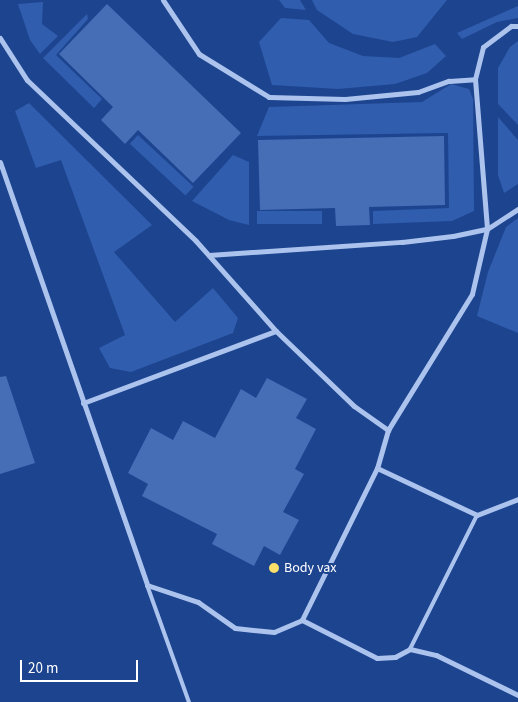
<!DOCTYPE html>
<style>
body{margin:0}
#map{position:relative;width:518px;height:702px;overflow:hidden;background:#1d448f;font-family:"Source Sans 3",sans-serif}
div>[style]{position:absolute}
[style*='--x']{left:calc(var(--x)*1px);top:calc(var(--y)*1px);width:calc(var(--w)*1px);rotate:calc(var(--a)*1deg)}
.green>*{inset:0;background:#305dad;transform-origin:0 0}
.building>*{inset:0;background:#456eb7}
.service>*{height:4px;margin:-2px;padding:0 2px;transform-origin:2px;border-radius:2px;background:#abc3ed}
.minor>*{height:5px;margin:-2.5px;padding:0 2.5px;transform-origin:2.5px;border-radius:2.5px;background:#abc3ed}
.dots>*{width:14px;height:14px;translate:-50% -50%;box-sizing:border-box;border:2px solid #1d448f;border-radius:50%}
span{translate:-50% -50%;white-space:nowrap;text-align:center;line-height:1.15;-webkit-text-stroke:4px #1d448f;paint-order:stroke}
.poi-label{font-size:14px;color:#fff}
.left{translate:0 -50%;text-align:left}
.scale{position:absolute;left:20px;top:660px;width:118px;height:22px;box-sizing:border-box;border:2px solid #fff;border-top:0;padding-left:6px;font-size:15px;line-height:18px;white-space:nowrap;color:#fff;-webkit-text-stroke:4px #1d448f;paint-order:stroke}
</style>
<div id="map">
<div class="green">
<div style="clip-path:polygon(279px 0,300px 0,306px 10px,285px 8px)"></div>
<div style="clip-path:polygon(312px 0,447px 0,417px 37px,393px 42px,353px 34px,317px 10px)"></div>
<div style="clip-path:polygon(43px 2px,42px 24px,58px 36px,40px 54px,30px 40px,18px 4px)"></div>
<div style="clip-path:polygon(518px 6px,518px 18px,497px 22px,462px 39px,457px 33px)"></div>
<div style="clip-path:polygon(87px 14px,88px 19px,56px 55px,102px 99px,94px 108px,43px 58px)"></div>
<div style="clip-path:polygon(281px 18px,309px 20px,329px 43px,363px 56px,399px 58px,435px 44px,446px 56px,427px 73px,395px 84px,338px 89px,272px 85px,259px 42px)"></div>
<div style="clip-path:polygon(518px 41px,518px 125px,498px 104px,498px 68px,510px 47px)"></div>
<div style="clip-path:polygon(451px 84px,469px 89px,473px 99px,474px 211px,452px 221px,373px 224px,373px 211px,449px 208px,448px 133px,257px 136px,269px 107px,422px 102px)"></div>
<div style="clip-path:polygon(29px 103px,152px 225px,114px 252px,175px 322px,213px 288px,238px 318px,233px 333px,131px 372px,110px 368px,99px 348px,125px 335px,61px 160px,36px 168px,15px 111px)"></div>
<div style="clip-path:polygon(498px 117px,518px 140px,518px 184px,504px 193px,498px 175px)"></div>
<div style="left:138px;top:135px;width:76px;height:12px;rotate:43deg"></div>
<div style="clip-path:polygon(233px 155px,249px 162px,249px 225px,229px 220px,192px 201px)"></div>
<div style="left:322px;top:211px;width:13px;height:65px;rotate:90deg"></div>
<div style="clip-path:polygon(518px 218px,518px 333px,477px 316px,488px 272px,506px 227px)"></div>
</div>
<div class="building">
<div style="clip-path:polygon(107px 4px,241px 133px,193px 183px,138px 130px,125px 144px,101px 120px,113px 107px,59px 54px)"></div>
<div style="clip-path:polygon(444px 136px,445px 205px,369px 207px,370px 225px,336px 226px,335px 208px,260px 210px,258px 140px)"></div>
<div style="clip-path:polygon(6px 376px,35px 463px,0 474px,0 377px)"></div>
<div style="clip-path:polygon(267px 378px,307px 399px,296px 418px,316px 429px,295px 469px,304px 474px,283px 512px,299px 520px,280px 555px,264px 546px,254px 566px,212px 544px,217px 534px,142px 496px,148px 484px,128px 473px,151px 428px,173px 440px,183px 421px,215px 438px,241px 389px,256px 398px)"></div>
</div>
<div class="service">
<div style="--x:147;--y:585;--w:124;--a:70.3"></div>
<div style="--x:410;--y:649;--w:150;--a:-63.4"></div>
</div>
<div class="minor">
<div style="--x:163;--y:0;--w:65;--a:56.3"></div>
<div style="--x:199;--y:54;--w:82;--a:31.6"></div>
<div style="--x:269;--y:97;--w:76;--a:1.5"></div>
<div style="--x:345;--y:99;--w:73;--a:-5.5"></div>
<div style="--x:418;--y:92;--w:33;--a:-20"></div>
<div style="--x:449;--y:81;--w:26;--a:-4"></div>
<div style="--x:518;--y:26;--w:7;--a:180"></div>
<div style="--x:511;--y:26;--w:35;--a:143"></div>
<div style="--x:483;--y:47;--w:33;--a:104"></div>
<div style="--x:475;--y:79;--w:150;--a:85.4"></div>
<div style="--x:487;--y:229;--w:37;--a:-33"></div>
<div style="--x:0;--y:38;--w:50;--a:57.3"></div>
<div style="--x:27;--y:80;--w:233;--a:43.6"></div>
<div style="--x:196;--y:241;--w:120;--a:48.4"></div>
<div style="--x:0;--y:162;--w:448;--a:70.8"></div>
<div style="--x:147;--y:585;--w:54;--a:18.4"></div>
<div style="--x:198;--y:602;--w:45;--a:35.1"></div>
<div style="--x:235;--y:628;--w:39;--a:6"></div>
<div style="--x:274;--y:632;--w:30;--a:-23"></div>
<div style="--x:209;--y:255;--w:193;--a:-3.9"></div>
<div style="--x:402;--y:242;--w:51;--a:-6.7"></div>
<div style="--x:453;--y:236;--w:35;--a:-12"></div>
<div style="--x:487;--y:229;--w:67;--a:103"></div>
<div style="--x:472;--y:294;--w:160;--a:121.7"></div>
<div style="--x:83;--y:403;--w:206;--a:-20.5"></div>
<div style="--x:276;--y:331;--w:108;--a:43.9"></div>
<div style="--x:354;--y:406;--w:42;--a:35.2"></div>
<div style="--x:388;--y:430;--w:40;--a:106"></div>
<div style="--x:377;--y:468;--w:110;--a:25.2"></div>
<div style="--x:477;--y:515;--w:44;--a:-21.3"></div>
<div style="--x:377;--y:468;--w:169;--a:116.3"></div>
<div style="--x:302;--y:620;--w:84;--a:26.9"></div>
<div style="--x:377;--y:658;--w:18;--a:-3"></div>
<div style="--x:395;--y:657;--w:17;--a:-28"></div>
<div style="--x:410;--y:649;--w:27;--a:13"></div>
<div style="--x:436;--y:655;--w:91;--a:26"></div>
</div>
<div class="dots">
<div style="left:274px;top:568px;background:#fde069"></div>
</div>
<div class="poi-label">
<span class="left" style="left:284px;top:568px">Body vax</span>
</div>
<div class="scale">20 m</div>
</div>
